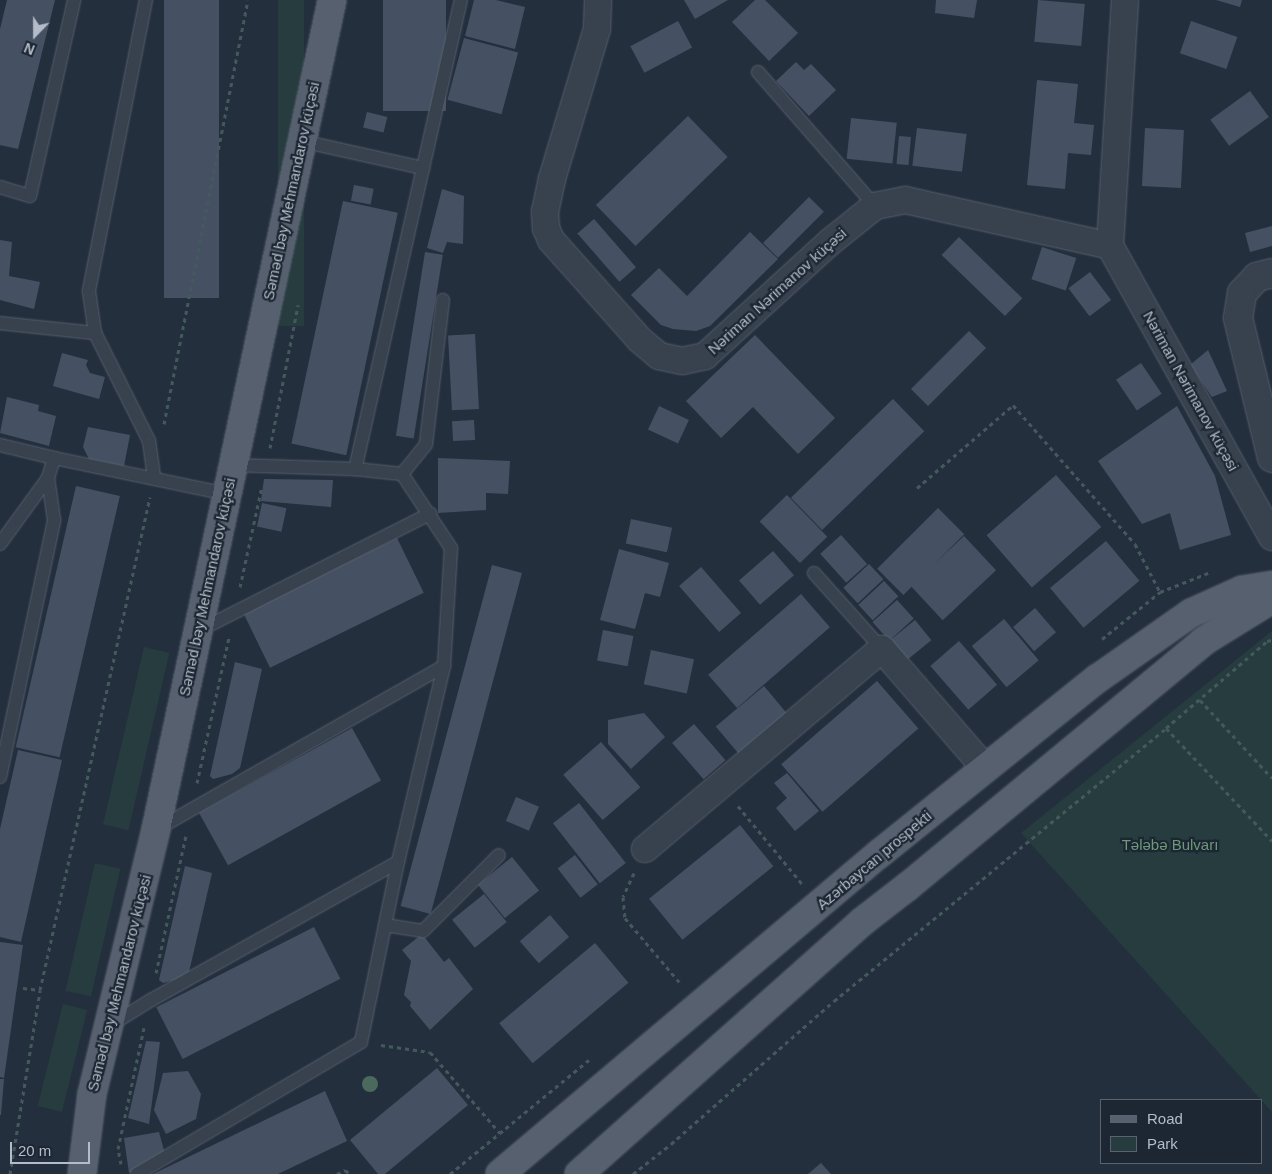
<!DOCTYPE html>
<meta charset="utf-8">
<style>
body{margin:0}
#map{position:relative;width:1272px;height:1174px;overflow:hidden;background:#242f3e;font-family:Helvetica,sans-serif}
div>[style]{position:absolute}
[style*='--x']{left:calc(var(--x)*1px);top:calc(var(--y)*1px);width:calc(var(--w)*1px);rotate:calc(var(--a)*1deg)}
.green>*{inset:0;background:#263c3f;transform-origin:0 0}
.building>*{inset:0;background:#455162;transform-origin:0 0}
.path>*{height:3px;margin-top:-1.5px;transform-origin:0;background:repeating-linear-gradient(90deg,#44595c 0 4px,transparent 0 8px)}
.roads{filter:drop-shadow(0 0 1px #565f6c) drop-shadow(0 0 1px #565f6c)}
.service>*{height:12px;margin:-6px;padding:0 6px;transform-origin:6px;border-radius:6px;background:#38414e}
.minor>*{height:26px;margin:-13px;padding:0 13px;transform-origin:13px;border-radius:13px;background:#38414e}
.tertiary>*{height:28px;margin:-14px;padding:0 14px;transform-origin:14px;border-radius:14px;background:#38414e}
.primary>*{height:28px;margin:-14px;padding:0 14px;transform-origin:14px;border-radius:14px;background:#56606e}
.trees>*{width:16px;height:16px;margin:-8px;border-radius:50%;background:#4b6a5d}
span{translate:-50% -50%;white-space:nowrap;text-align:center;line-height:1.15;-webkit-text-stroke:4.5px #1d2633;paint-order:stroke}
.street-label{font-size:15px;color:#b4bcc9}
.park-label{font-size:15px;color:#6b9a76}
.legend{position:absolute;left:1100px;top:1099px;width:162px;height:65px;box-sizing:border-box;background:#1d2633;border:1px solid #59626f;margin:0;padding:6px 9px;list-style:none;font-size:15px;color:#b4bcc9}
.legend li{display:flex;align-items:center;gap:10px;height:25px}
.legend b{width:25px;border:1px solid #59626f}
.north{position:absolute;left:10px;top:10px;width:50px;height:50px;-webkit-text-stroke:4px #1d2633;paint-order:stroke;rotate:202deg;font-size:14px;font-weight:700;line-height:20px;text-align:center;color:#b4bcc9}
.north::after{content:'';display:block;margin:auto;width:18px;height:22px;background:#b4bcc9;clip-path:polygon(50% 0,100% 100%,50% 72%,0 100%)}
.scale{position:absolute;left:10px;top:1142px;width:80px;height:22px;box-sizing:border-box;border:2px solid #b4bcc9;border-top:0;padding-left:6px;font-size:15px;line-height:18px;white-space:nowrap;color:#b4bcc9;-webkit-text-stroke:4px #1d2633;paint-order:stroke}
</style>
<div id="map">
<div class="green">
<div style="left:278px;top:0;width:26px;height:326px"></div>
<div style="clip-path:polygon(1272px 631px,1272px 1112px,1021px 833px)"></div>
<div style="left:144px;top:647px;width:26px;height:182px;rotate:13deg"></div>
<div style="left:95px;top:863px;width:26px;height:131px;rotate:13deg"></div>
<div style="left:63px;top:1004px;width:25px;height:105px;rotate:14deg"></div>
</div>
<div class="building">
<div style="clip-path:polygon(7px 0,55px 0,18px 149px,0 145px,0 29px)"></div>
<div style="left:164px;top:0;width:55px;height:298px"></div>
<div style="left:383px;top:0;width:63px;height:111px"></div>
<div style="clip-path:polygon(474px 0,496px 0,525px 7px,515px 49px,465px 36px)"></div>
<div style="clip-path:polygon(684px 0,728px 0,695px 19px)"></div>
<div style="clip-path:polygon(755px 0,765px 0,798px 33px,769px 61px,732px 22px)"></div>
<div style="clip-path:polygon(936px 0,977px 0,974px 18px,935px 13px)"></div>
<div style="left:1038px;top:0;width:47px;height:42px;rotate:5deg"></div>
<div style="clip-path:polygon(1216px 0,1242px 0,1240px 7px)"></div>
<div style="left:678px;top:21px;width:30px;height:54px;rotate:62deg"></div>
<div style="left:1191px;top:21px;width:49px;height:34px;rotate:19deg"></div>
<div style="left:464px;top:38px;width:56px;height:64px;rotate:15deg"></div>
<div style="clip-path:polygon(796px 62px,804px 70px,811px 64px,836px 90px,809px 116px,776px 81px)"></div>
<div style="clip-path:polygon(1037px 80px,1078px 84px,1074px 123px,1094px 125px,1091px 155px,1068px 153px,1065px 189px,1027px 185px)"></div>
<div style="left:1250px;top:91px;width:32px;height:49px;rotate:54deg"></div>
<div style="left:367px;top:112px;width:21px;height:16px;rotate:14deg"></div>
<div style="left:688px;top:116px;width:57px;height:128px;rotate:46deg"></div>
<div style="left:851px;top:118px;width:46px;height:41px;rotate:6deg"></div>
<div style="left:917px;top:128px;width:50px;height:38px;rotate:7deg"></div>
<div style="left:1145px;top:128px;width:39px;height:58px;rotate:3deg"></div>
<div style="left:899px;top:136px;width:12px;height:28px;rotate:5deg"></div>
<div style="left:354px;top:185px;width:20px;height:16px;rotate:11deg"></div>
<div style="clip-path:polygon(442px 189px,464px 196px,463px 244px,447px 242px,443px 253px,427px 248px)"></div>
<div style="left:809px;top:197px;width:21px;height:65px;rotate:45deg"></div>
<div style="left:343px;top:201px;width:56px;height:248px;rotate:12deg"></div>
<div style="left:594px;top:219px;width:64px;height:22px;rotate:49deg"></div>
<div style="clip-path:polygon(1272px 226px,1272px 246px,1250px 252px,1245px 233px)"></div>
<div style="clip-path:polygon(750px 232px,778px 259px,710px 326px,696px 331px,673px 329px,661px 325px,631px 295px,659px 268px,687px 296px)"></div>
<div style="left:959px;top:237px;width:88px;height:25px;rotate:44deg"></div>
<div style="clip-path:polygon(0 240px,12px 242px,9px 276px,40px 282px,34px 309px,0 300px)"></div>
<div style="left:1042px;top:247px;width:36px;height:34px;rotate:18deg"></div>
<div style="left:425px;top:252px;width:18px;height:186px;rotate:9deg"></div>
<div style="left:1090px;top:272px;width:35px;height:27px;rotate:53deg"></div>
<div style="left:969px;top:331px;width:24px;height:82px;rotate:45deg"></div>
<div style="left:475px;top:334px;width:75px;height:27px;rotate:87deg"></div>
<div style="clip-path:polygon(755px 335px,835px 418px,798px 454px,753px 407px,721px 438px,686px 401px)"></div>
<div style="clip-path:polygon(1208px 350px,1227px 391px,1212px 397px,1190px 365px)"></div>
<div style="clip-path:polygon(62px 353px,88px 360px,86px 365px,90px 373px,105px 377px,99px 399px,53px 386px)"></div>
<div style="left:1141px;top:363px;width:37px;height:30px;rotate:56deg"></div>
<div style="clip-path:polygon(7px 397px,39px 405px,38px 411px,56px 416px,49px 446px,0 433px)"></div>
<div style="left:893px;top:399px;width:45px;height:142px;rotate:46deg"></div>
<div style="left:659px;top:406px;width:33px;height:26px;rotate:25deg"></div>
<div style="clip-path:polygon(1177px 406px,1215px 476px,1231px 535px,1180px 550px,1170px 513px,1142px 524px,1098px 461px)"></div>
<div style="left:474px;top:420px;width:20px;height:22px;rotate:87deg"></div>
<div style="clip-path:polygon(88px 427px,130px 435px,124px 466px,89px 459px,83px 447px)"></div>
<div style="clip-path:polygon(438px 458px,510px 461px,508px 494px,486px 493px,486px 510px,438px 513px)"></div>
<div style="left:1056px;top:475px;width:69px;height:92px;rotate:49deg"></div>
<div style="clip-path:polygon(264px 479px,333px 480px,331px 507px,261px 501px)"></div>
<div style="left:76px;top:486px;width:45px;height:268px;rotate:13deg"></div>
<div style="left:787px;top:495px;width:58px;height:38px;rotate:46deg"></div>
<div style="left:262px;top:503px;width:25px;height:24px;rotate:12deg"></div>
<div style="left:938px;top:508px;width:37px;height:86px;rotate:45deg"></div>
<div style="left:631px;top:519px;width:42px;height:25px;rotate:12deg"></div>
<div style="left:841px;top:535px;width:39px;height:28px;rotate:48deg"></div>
<div style="left:964px;top:536px;width:47px;height:73px;rotate:47deg"></div>
<div style="left:397px;top:538px;width:61px;height:171px;rotate:64deg"></div>
<div style="left:1106px;top:541px;width:52px;height:73px;rotate:50deg"></div>
<div style="clip-path:polygon(619px 549px,669px 563px,660px 597px,645px 593px,635px 629px,600px 620px)"></div>
<div style="left:773px;top:551px;width:32px;height:45px;rotate:49deg"></div>
<div style="left:869px;top:564px;width:21px;height:35px;rotate:47deg"></div>
<div style="left:492px;top:565px;width:31px;height:353px;rotate:15deg"></div>
<div style="left:701px;top:567px;width:61px;height:29px;rotate:49deg"></div>
<div style="left:884px;top:581px;width:21px;height:35px;rotate:47deg"></div>
<div style="left:801px;top:594px;width:44px;height:123px;rotate:49deg"></div>
<div style="left:897px;top:600px;width:25px;height:33px;rotate:48deg"></div>
<div style="left:1035px;top:608px;width:32px;height:29px;rotate:49deg"></div>
<div style="left:1004px;top:619px;width:54px;height:42px;rotate:50deg"></div>
<div style="left:915px;top:620px;width:26px;height:33px;rotate:51deg"></div>
<div style="left:603px;top:630px;width:31px;height:31px;rotate:11deg"></div>
<div style="left:959px;top:641px;width:58px;height:38px;rotate:49deg"></div>
<div style="left:651px;top:650px;width:44px;height:35px;rotate:12deg"></div>
<div style="clip-path:polygon(235px 662px,262px 669px,240px 768px,232px 774px,213px 779px,210px 776px)"></div>
<div style="left:877px;top:681px;width:63px;height:127px;rotate:49deg"></div>
<div style="left:764px;top:686px;width:39px;height:63px;rotate:50deg"></div>
<div style="clip-path:polygon(644px 713px,665px 737px,631px 769px,608px 744px,608px 720px)"></div>
<div style="left:694px;top:724px;width:48px;height:29px;rotate:49deg"></div>
<div style="left:352px;top:728px;width:60px;height:175px;rotate:61deg"></div>
<div style="left:601px;top:742px;width:60px;height:50px;rotate:49deg"></div>
<div style="clip-path:polygon(18px 750px,62px 760px,21px 942px,0 937px,0 829px)"></div>
<div style="clip-path:polygon(787px 773px,819px 811px,795px 831px,776px 808px,787px 798px,774px 783px)"></div>
<div style="left:516px;top:797px;width:25px;height:26px;rotate:23deg"></div>
<div style="left:579px;top:803px;width:76px;height:33px;rotate:52deg"></div>
<div style="left:740px;top:825px;width:53px;height:117px;rotate:51deg"></div>
<div style="left:575px;top:855px;width:37px;height:22px;rotate:52deg"></div>
<div style="left:512px;top:857px;width:43px;height:44px;rotate:51deg"></div>
<div style="clip-path:polygon(185px 866px,212px 873px,189px 972px,182px 978px,163px 983px,159px 980px)"></div>
<div style="left:484px;top:894px;width:36px;height:41px;rotate:51deg"></div>
<div style="left:550px;top:915px;width:29px;height:40px;rotate:49deg"></div>
<div style="left:314px;top:927px;width:58px;height:177px;rotate:63deg"></div>
<div style="clip-path:polygon(422px 934px,444px 962px,449px 958px,473px 989px,430px 1030px,410px 1006px,411px 1002px,404px 995px,411px 961px,402px 950px)"></div>
<div style="clip-path:polygon(0 942px,23px 945px,4px 1078px,0 1077px)"></div>
<div style="left:595px;top:943px;width:52px;height:125px;rotate:50deg"></div>
<div style="clip-path:polygon(146px 1041px,160px 1042px,149px 1124px,128px 1118px)"></div>
<div style="clip-path:polygon(437px 1068px,468px 1105px,385px 1174px,378px 1174px,350px 1140px)"></div>
<div style="clip-path:polygon(188px 1071px,201px 1094px,196px 1119px,166px 1134px,154px 1110px,163px 1073px)"></div>
<div style="clip-path:polygon(0 1079px,4px 1079px,1px 1115px,0 1115px)"></div>
<div style="clip-path:polygon(325px 1091px,347px 1141px,278px 1174px,153px 1174px)"></div>
<div style="clip-path:polygon(159px 1132px,165px 1154px,129px 1173px,124px 1138px)"></div>
<div style="clip-path:polygon(821px 1163px,831px 1174px,808px 1174px)"></div>
</div>
<div class="path">
<div style="--x:164;--y:424;--w:432;--a:-78.8"></div>
<div style="--x:270;--y:448;--w:146;--a:-78.9"></div>
<div style="--x:917;--y:488;--w:127;--a:-40.8"></div>
<div style="--x:1013;--y:405;--w:185;--a:48.7"></div>
<div style="--x:1135;--y:544;--w:54;--a:62.5"></div>
<div style="--x:240;--y:587;--w:103;--a:-77.7"></div>
<div style="--x:1102;--y:639;--w:75;--a:-39"></div>
<div style="--x:1160;--y:592;--w:52;--a:-21.6"></div>
<div style="--x:1200;--y:700;--w:106;--a:47.3"></div>
<div style="--x:1166;--y:728;--w:155;--a:46.8"></div>
<div style="--x:197;--y:783;--w:149;--a:-77.6"></div>
<div style="--x:738;--y:806;--w:101;--a:50.6"></div>
<div style="--x:634;--y:873;--w:26;--a:115"></div>
<div style="--x:623;--y:897;--w:21;--a:85"></div>
<div style="--x:625;--y:918;--w:87;--a:49.7"></div>
<div style="--x:156;--y:973;--w:141;--a:-77.7"></div>
<div style="--x:23;--y:988;--w:17;--a:7"></div>
<div style="--x:381;--y:1045;--w:49;--a:8.1"></div>
<div style="--x:430;--y:1052;--w:107;--a:49.2"></div>
<div style="--x:121;--y:1164;--w:15;--a:-101"></div>
<div style="--x:118;--y:1149;--w:124;--a:-77.9"></div>
<div style="--x:10;--y:1174;--w:186;--a:-80.7"></div>
<div style="--x:40;--y:990;--w:505;--a:-77.42"></div>
<div style="--x:337;--y:1174;--w:9;--a:-27"></div>
<div style="--x:345;--y:1170;--w:6;--a:39"></div>
<div style="--x:450;--y:1174;--w:180;--a:-39.4"></div>
<div style="--x:633;--y:1174;--w:48;--a:-38.3"></div>
<div style="--x:671;--y:1144;--w:217;--a:-41.3"></div>
<div style="--x:834;--y:1001;--w:430;--a:-39.4"></div>
<div style="--x:1166;--y:728;--w:133;--a:-40.7"></div>
<div style="--x:1267;--y:641;--w:5;--a:-11"></div>
</div>
<div class="roads">
<div class="service">
<div style="--x:146;--y:0;--w:297;--a:101.1"></div>
<div style="--x:89;--y:291;--w:42;--a:81.9"></div>
<div style="--x:95;--y:333;--w:121;--a:63.4"></div>
<div style="--x:149;--y:441;--w:37;--a:82"></div>
<div style="--x:758;--y:72;--w:178;--a:48.9"></div>
<div style="--x:301;--y:141;--w:125;--a:12.5"></div>
<div style="--x:423;--y:168;--w:309;--a:102.7"></div>
<div style="--x:423;--y:168;--w:172;--a:-77.3"></div>
<div style="--x:0;--y:187;--w:31;--a:17"></div>
<div style="--x:30;--y:196;--w:201;--a:-77.3"></div>
<div style="--x:0;--y:323;--w:96;--a:6"></div>
<div style="--x:0;--y:445;--w:56;--a:13.5"></div>
<div style="--x:402;--y:474;--w:38;--a:-51"></div>
<div style="--x:426;--y:444;--w:145;--a:-83.3"></div>
<div style="--x:0;--y:544;--w:82;--a:-54"></div>
<div style="--x:48;--y:478;--w:21;--a:-73"></div>
<div style="--x:54;--y:458;--w:176;--a:11.8"></div>
<div style="--x:814;--y:573;--w:102;--a:48.2"></div>
<div style="--x:200;--y:630;--w:258;--a:-26.8"></div>
<div style="--x:0;--y:777;--w:263;--a:-78.1"></div>
<div style="--x:54;--y:520;--w:42;--a:-98.1"></div>
<div style="--x:159;--y:828;--w:328;--a:-29.6"></div>
<div style="--x:385;--y:925;--w:38;--a:9"></div>
<div style="--x:423;--y:931;--w:107;--a:-45"></div>
<div style="--x:111;--y:1025;--w:47;--a:-32"></div>
<div style="--x:151;--y:1000;--w:283;--a:-29.2"></div>
<div style="--x:137;--y:1174;--w:260;--a:-30.5"></div>
<div style="--x:361;--y:1042;--w:184;--a:-78.4"></div>
<div style="--x:398;--y:862;--w:201;--a:-76.8"></div>
<div style="--x:444;--y:666;--w:118;--a:-86.6"></div>
<div style="--x:451;--y:548;--w:89;--a:-123.5"></div>
<div style="--x:402;--y:474;--w:47;--a:-173.9"></div>
<div style="--x:355;--y:469;--w:123;--a:-178.1"></div>
</div>
<div class="minor">
<div style="--x:598;--y:0;--w:29;--a:92"></div>
<div style="--x:597;--y:29;--w:157;--a:106.7"></div>
<div style="--x:552;--y:179;--w:33;--a:102"></div>
<div style="--x:545;--y:211;--w:17;--a:87"></div>
<div style="--x:546;--y:228;--w:13;--a:67"></div>
<div style="--x:551;--y:240;--w:134;--a:48.3"></div>
<div style="--x:640;--y:340;--w:25;--a:40"></div>
<div style="--x:659;--y:356;--w:24;--a:12"></div>
<div style="--x:682;--y:361;--w:24;--a:-12"></div>
<div style="--x:705;--y:356;--w:169;--a:-42.4"></div>
<div style="--x:830;--y:242;--w:58;--a:-38.7"></div>
<div style="--x:875;--y:206;--w:31;--a:-11"></div>
<div style="--x:905;--y:200;--w:210;--a:12.6"></div>
<div style="--x:1125;--y:0;--w:246;--a:93.5"></div>
<div style="--x:1110;--y:246;--w:333;--a:60.9"></div>
<div style="--x:645;--y:849;--w:310;--a:-40.2"></div>
<div style="--x:882;--y:649;--w:157;--a:49.1"></div>
</div>
<div class="tertiary">
<div style="--x:1272;--y:273;--w:16;--a:165"></div>
<div style="--x:1257;--y:277;--w:22;--a:133"></div>
<div style="--x:1242;--y:293;--w:25;--a:99"></div>
<div style="--x:1238;--y:318;--w:144;--a:76.3"></div>
</div>
<div class="primary">
<div style="--x:82;--y:1174;--w:81;--a:-82.9"></div>
<div style="--x:92;--y:1094;--w:273;--a:-76.4"></div>
<div style="--x:156;--y:829;--w:847;--a:-78.01"></div>
<div style="--x:500;--y:1174;--w:496;--a:-40.2"></div>
<div style="--x:879;--y:854;--w:280;--a:-38.8"></div>
<div style="--x:1097;--y:679;--w:115;--a:-35.1"></div>
<div style="--x:1191;--y:613;--w:56;--a:-24.3"></div>
<div style="--x:1242;--y:590;--w:30;--a:-9"></div>
<div style="--x:579;--y:1174;--w:380;--a:-41.7"></div>
<div style="--x:863;--y:921;--w:56;--a:-37.7"></div>
<div style="--x:907;--y:887;--w:386;--a:-39.6"></div>
<div style="--x:1204;--y:641;--w:80;--a:-31.7"></div>
</div>
</div>
<div class="trees">
<div style="left:370px;top:1084px"></div>
</div>
<div class="street-label">
<span style="left:291px;top:191px;rotate:-78deg">Səməd bəy Mehmandarov küçəsi</span>
<span style="left:777px;top:291px;rotate:-42deg">Nəriman Nərimanov küçəsi</span>
<span style="left:1191px;top:391px;rotate:61deg">Nəriman Nərimanov küçəsi</span>
<span style="left:207px;top:587px;rotate:-78deg">Səməd bəy Mehmandarov küçəsi</span>
<span style="left:874px;top:860px;rotate:-40deg">Azərbaycan prospekti</span>
<span style="left:119px;top:983px;rotate:-76deg">Səməd bəy Mehmandarov küçəsi</span>
</div>
<div class="park-label">
<span style="left:1170px;top:845px">Tələbə Bulvarı</span>
</div>
<ul class="legend">
<li><b style="height:6px;background:#56606e"></b>Road</li>
<li><b style="height:14px;background:#263c3f"></b>Park</li>
</ul>
<div class="north">N</div>
<div class="scale">20 m</div>
</div>
